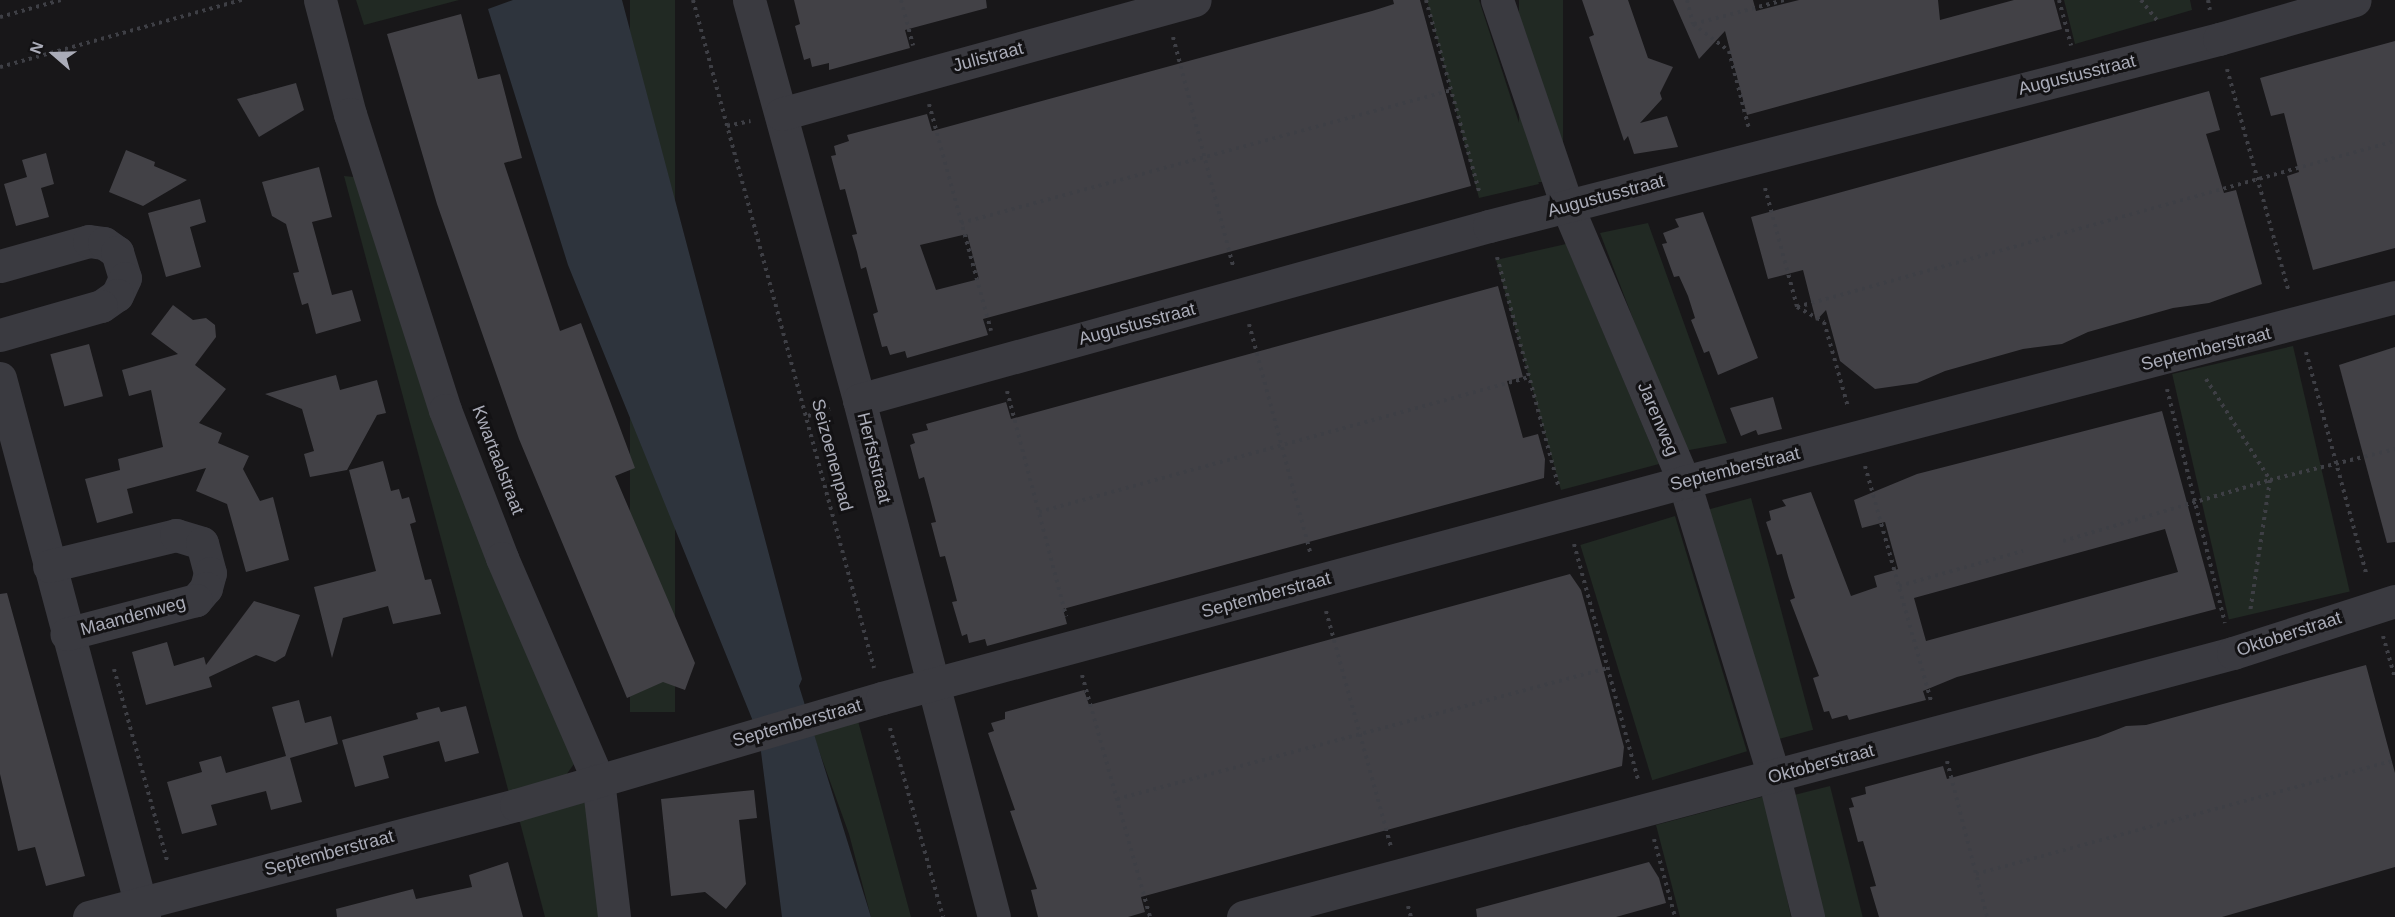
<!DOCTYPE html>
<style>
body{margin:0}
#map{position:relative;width:2395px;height:917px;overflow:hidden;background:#181719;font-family:Arial,sans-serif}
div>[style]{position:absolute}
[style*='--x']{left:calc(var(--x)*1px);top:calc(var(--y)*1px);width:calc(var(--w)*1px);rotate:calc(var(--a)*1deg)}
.green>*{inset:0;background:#212923;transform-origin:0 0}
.water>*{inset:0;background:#2e343d}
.building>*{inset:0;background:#424146;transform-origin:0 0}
.path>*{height:4px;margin-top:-2px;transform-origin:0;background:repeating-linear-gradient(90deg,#3e3f45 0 3px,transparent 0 7.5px)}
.minor>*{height:33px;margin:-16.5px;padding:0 16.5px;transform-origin:16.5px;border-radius:16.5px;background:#3a3a40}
span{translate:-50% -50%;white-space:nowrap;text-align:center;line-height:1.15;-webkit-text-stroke:6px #131214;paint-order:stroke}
.street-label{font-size:18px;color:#aaacb8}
.north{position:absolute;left:24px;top:24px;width:60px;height:60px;-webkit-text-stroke:4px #131214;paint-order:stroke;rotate:290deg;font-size:16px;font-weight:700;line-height:24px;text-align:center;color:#aaacb8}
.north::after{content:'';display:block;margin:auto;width:21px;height:27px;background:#aaacb8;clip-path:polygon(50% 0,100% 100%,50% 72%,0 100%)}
</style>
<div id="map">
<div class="green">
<div style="clip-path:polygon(356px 0,459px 0,364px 25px)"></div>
<div style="left:630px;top:0;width:45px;height:712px"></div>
<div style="clip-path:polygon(1427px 0,1479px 0,1539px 184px,1479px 198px)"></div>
<div style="left:1519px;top:0;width:44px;height:182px"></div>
<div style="clip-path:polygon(2064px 0,2190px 0,2192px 10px,2075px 44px)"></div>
<div style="clip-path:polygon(344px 176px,354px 177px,574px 764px,566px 775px,510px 797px)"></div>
<div style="clip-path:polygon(1648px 223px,1727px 443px,1684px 451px,1600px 233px)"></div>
<div style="clip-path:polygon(1566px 244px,1659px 464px,1561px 490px,1496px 260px)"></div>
<div style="left:2293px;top:346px;width:252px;height:124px;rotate:77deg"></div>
<div style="left:1751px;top:498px;width:240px;height:44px;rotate:75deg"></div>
<div style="left:1675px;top:516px;width:246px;height:99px;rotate:73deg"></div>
<div style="clip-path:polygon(858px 721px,911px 917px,871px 917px,849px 834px,813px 734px)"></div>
<div style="left:1830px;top:786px;width:135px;height:42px;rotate:76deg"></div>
<div style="clip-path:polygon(1765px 796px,1791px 917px,1680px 917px,1656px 825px)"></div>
<div style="clip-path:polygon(582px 800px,587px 805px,603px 917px,545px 917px,517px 811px)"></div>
</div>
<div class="water">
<div style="clip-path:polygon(513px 0,622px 0,802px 679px,799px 686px,871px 917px,782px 917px,759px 736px,568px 265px,488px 9px)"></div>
</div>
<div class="building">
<div style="clip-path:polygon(794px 0,986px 0,987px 8px,905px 30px,910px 48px,829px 70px,829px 63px,812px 67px,810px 58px,804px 60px,795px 26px,800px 24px)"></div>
<div style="clip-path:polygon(evenodd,1393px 0,1420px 0,1471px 186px,983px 319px,988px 335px,907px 358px,905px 351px,890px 355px,887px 346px,882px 347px,873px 314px,878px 312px,866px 267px,861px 269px,857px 252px,852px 235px,857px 234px,845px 189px,840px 190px,831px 156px,836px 155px,834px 146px,849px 141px,847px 135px,927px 114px,932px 131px,1372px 11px,1394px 4px,1393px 0,967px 234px,979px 279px,936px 290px,920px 245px,967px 234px)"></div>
<div style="clip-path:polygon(1582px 0,1628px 0,1648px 58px,1673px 67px,1660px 93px,1662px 99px,1640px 123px,1667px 116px,1678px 147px,1634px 154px,1628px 136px,1624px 141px,1589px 37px,1594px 35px)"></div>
<div style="clip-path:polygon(1673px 0,1753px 0,1756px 11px,1799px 0,1938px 0,1940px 20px,2014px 0,2054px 0,2062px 29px,1747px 115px,1725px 31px,1699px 59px)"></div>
<div style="clip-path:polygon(461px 14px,478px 79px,500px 74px,522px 158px,504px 163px,560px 331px,581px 323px,635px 468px,615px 476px,695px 663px,685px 690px,663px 682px,627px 698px,519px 439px,437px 204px,387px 34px)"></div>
<div style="clip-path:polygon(2395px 41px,2395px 248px,2313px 270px,2287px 176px,2299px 172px,2284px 113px,2271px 116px,2260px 78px)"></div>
<div style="clip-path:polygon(296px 83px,304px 110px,259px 137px,237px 99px)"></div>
<div style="clip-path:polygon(2209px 91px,2220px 130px,2206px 134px,2224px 193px,2236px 190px,2262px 284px,2209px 303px,2173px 308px,2088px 332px,2062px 344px,2023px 349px,1945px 371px,1917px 383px,1875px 389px,1840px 361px,1826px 310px,1816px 321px,1803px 270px,1768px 279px,1751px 217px)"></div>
<div style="clip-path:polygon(126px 150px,155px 162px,154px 166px,187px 180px,143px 206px,109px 192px)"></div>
<div style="clip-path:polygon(46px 153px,54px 184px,41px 188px,49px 217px,16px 226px,4px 184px,27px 177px,22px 160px)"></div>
<div style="clip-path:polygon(319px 167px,332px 217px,312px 222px,332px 295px,352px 290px,361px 321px,316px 334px,308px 303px,302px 305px,293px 273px,299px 272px,286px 224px,272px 216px,262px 182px)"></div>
<div style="clip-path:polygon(200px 199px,206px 222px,190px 227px,201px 267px,166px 277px,148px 213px)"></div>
<div style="clip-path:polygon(1703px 212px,1758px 358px,1718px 375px,1709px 351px,1704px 353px,1691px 320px,1695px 318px,1688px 296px,1679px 276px,1674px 277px,1662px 244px,1667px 243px,1663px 233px,1679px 227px,1675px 219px)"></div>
<div style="clip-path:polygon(1498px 286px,1523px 377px,1507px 381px,1523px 438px,1538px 434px,1545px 459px,1544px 478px,1063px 609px,1067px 624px,987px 646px,985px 639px,969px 643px,967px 634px,962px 636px,952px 602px,957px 601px,951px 578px,945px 556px,940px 557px,931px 523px,936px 522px,930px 499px,924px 477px,919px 479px,910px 445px,915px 443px,912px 434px,928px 430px,926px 424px,1006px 402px,1011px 419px)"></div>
<div style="clip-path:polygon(173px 305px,193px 320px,206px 318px,215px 325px,216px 337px,195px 365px,226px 389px,199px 423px,222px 433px,218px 443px,249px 456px,243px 469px,260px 501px,273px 497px,289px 560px,246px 572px,227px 504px,196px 491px,206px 468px,127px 489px,133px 513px,97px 523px,85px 479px,120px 470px,118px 459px,163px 447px,151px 390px,129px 396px,122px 370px,178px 354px,151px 334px)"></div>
<div style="left:89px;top:344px;width:54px;height:40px;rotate:75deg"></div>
<div style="clip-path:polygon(2395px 347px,2395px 542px,2387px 543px,2339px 365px)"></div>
<div style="clip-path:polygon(336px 375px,340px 390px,377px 380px,386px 413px,377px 415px,347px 470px,310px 477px,304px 454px,314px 451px,302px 409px,265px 394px)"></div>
<div style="clip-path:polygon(1773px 397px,1782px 429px,1758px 435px,1756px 430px,1741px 436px,1730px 408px)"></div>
<div style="clip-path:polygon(evenodd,2162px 411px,2216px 609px,1957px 677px,1923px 691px,1926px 700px,1849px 720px,1847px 715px,1832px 719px,1829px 711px,1824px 712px,1813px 678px,1819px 676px,1790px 600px,1795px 598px,1788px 576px,1782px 554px,1777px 555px,1766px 522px,1771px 520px,1769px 511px,1786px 506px,1782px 500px,1811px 492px,1851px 596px,1877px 587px,1874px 576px,1898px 569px,1885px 522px,1862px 528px,1854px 500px,1917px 474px,2162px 411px,2165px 529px,2178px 572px,1926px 641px,1914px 598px,2165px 529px)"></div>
<div style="clip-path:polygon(383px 461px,391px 491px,399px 489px,402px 499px,409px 497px,416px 522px,410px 524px,425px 580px,431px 579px,441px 614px,393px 624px,388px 606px,343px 618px,332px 658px,314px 587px,376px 571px,349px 470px)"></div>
<div style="clip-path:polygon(1570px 574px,1581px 590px,1602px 665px,1624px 747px,1622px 766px,1141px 897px,1145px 912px,1128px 917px,1038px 917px,1031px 890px,1037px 889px,1010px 811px,1015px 810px,988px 733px,994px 731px,991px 723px,1005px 719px,1005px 712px,1084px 690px,1089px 705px)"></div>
<div style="clip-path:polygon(7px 593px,85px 876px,46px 886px,35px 847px,18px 851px,0 774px,0 594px)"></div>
<div style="clip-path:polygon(254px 601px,300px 615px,285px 656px,275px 662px,256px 655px,209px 677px,212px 687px,146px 705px,132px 652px,167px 642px,174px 666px,204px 657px,206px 665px)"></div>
<div style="clip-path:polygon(2366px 665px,2395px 773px,2395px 867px,2222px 917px,1879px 917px,1870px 887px,1876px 886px,1863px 841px,1858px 842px,1849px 808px,1854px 807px,1851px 798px,1866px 794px,1865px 787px,1943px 766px,1947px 779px,2098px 737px,2126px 726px,2146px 725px)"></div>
<div style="clip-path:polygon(299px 700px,305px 723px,331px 716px,338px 744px,290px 758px,302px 802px,271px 810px,266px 791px,211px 805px,217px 825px,182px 834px,167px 782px,202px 772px,199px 762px,221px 756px,226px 773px,286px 756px,272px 707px)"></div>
<div style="clip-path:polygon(466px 706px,479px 753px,445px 762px,439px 741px,383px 756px,389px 778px,355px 787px,342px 740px,418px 719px,416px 713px,439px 707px,441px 712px)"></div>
<div style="clip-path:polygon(754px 790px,757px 818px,739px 820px,746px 884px,726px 909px,705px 892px,671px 896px,661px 799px)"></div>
<div style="clip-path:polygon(508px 862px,523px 917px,337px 917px,336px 909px,413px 889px,416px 899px,472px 887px,469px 875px)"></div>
<div style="clip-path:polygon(1649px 862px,1659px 878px,1666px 903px,1616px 917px,1477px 917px,1476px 909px)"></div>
</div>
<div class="path">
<div style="--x:693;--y:0;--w:692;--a:74.84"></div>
<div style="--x:901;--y:0;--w:47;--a:75.1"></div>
<div style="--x:1426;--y:0;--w:202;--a:74.5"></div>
<div style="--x:1687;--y:0;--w:25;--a:76"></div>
<div style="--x:1693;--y:24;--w:45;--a:36.9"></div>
<div style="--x:1729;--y:51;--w:81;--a:75.6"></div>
<div style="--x:2059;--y:0;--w:47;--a:75.1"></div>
<div style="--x:2141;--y:0;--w:29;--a:52"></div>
<div style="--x:2208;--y:0;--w:10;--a:79"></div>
<div style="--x:0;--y:17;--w:63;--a:-15.6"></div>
<div style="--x:1694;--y:24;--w:93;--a:-14.9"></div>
<div style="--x:1173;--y:37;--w:236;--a:75.3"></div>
<div style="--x:0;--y:67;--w:251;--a:-15.5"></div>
<div style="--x:2227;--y:69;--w:232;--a:74.5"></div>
<div style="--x:929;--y:104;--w:235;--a:74.7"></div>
<div style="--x:727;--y:126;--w:24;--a:-12"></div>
<div style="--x:1765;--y:188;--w:123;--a:74.9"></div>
<div style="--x:1797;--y:307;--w:31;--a:29"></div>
<div style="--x:1824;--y:322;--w:88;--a:74.2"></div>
<div style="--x:961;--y:223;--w:509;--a:-15.16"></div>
<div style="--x:1497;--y:257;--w:236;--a:75"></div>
<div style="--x:1797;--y:307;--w:621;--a:-15.51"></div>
<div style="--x:1249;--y:324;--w:236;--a:75"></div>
<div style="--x:2306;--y:352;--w:232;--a:74.8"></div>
<div style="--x:2206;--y:379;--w:120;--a:57.6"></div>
<div style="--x:2270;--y:480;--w:129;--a:-13.9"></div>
<div style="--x:2167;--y:389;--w:241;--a:76.1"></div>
<div style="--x:1007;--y:391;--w:233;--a:75.3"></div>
<div style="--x:808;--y:416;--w:23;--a:-18"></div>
<div style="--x:1865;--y:466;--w:244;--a:74.3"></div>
<div style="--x:1039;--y:512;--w:508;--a:-15.4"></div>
<div style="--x:2063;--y:541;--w:216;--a:-16.4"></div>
<div style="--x:2270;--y:480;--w:134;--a:98.6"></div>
<div style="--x:1574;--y:544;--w:245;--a:74.8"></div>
<div style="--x:1899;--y:586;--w:129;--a:-15.8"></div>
<div style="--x:1326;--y:611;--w:245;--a:74.6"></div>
<div style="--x:2383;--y:636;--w:44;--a:74.1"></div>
<div style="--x:114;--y:669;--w:202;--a:74.5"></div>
<div style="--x:1082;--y:675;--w:251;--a:74.3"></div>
<div style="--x:890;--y:728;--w:196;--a:74.3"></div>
<div style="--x:1947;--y:761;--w:161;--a:75.6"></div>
<div style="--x:1117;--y:799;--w:508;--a:-14.94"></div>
<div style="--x:1654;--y:839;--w:81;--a:74.9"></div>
<div style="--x:1976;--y:874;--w:434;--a:-15.2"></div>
<div style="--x:1408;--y:906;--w:11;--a:75"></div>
</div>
<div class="minor">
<div style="--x:320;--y:0;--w:118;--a:75.3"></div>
<div style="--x:350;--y:114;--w:311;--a:72.2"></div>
<div style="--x:445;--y:410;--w:159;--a:68.9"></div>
<div style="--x:502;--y:558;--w:242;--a:66.6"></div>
<div style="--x:598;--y:780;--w:138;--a:83.3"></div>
<div style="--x:749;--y:0;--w:415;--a:74.6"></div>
<div style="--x:859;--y:400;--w:534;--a:75.37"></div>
<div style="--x:1497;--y:0;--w:218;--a:71.2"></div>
<div style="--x:1567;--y:206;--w:300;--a:67"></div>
<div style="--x:1684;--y:482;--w:308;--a:73"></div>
<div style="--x:1774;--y:777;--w:144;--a:76.3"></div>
<div style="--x:781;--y:114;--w:429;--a:-15.4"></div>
<div style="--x:0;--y:266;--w:92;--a:-15.7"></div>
<div style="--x:89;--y:241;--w:15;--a:8"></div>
<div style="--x:104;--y:243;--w:16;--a:35"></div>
<div style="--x:117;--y:252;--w:27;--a:73"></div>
<div style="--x:125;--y:278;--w:19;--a:115"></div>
<div style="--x:117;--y:295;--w:19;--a:145"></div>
<div style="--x:101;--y:306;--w:105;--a:164"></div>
<div style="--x:0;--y:378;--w:558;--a:75.04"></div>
<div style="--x:859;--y:400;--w:654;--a:-15.44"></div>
<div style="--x:1489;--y:226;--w:754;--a:-14.37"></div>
<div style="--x:2219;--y:39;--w:141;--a:-16"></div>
<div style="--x:49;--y:566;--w:131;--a:-13.7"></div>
<div style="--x:176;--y:535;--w:27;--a:17"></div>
<div style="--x:202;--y:543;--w:31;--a:75"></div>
<div style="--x:210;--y:573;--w:16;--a:105"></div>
<div style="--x:206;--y:588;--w:16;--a:130"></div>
<div style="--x:196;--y:600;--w:134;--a:165.3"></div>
<div style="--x:89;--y:917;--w:441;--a:-14.7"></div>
<div style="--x:516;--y:805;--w:381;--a:-16.3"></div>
<div style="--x:882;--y:698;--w:831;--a:-15.07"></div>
<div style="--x:1684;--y:482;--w:735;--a:-14.58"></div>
<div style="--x:1243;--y:917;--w:1025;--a:-14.93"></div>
<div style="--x:2233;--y:653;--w:170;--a:-17.8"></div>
</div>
<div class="street-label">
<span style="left:988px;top:57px;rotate:-15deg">Julistraat</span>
<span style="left:2077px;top:75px;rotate:-14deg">Augustusstraat</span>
<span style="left:1606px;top:196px;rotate:-15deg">Augustusstraat</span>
<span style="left:1137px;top:324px;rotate:-15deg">Augustusstraat</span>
<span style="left:2206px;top:349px;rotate:-14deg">Septemberstraat</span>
<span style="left:1658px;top:419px;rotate:67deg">Jarenweg</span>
<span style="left:832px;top:455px;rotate:75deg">Seizoenenpad</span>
<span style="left:874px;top:458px;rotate:76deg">Herfststraat</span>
<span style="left:498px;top:460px;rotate:69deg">Kwartaalstraat</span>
<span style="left:1735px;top:469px;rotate:-14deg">Septemberstraat</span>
<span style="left:1266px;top:595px;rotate:-15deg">Septemberstraat</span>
<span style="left:133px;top:616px;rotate:-15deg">Maandenweg</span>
<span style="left:2289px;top:634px;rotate:-18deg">Oktoberstraat</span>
<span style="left:797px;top:723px;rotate:-16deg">Septemberstraat</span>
<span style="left:1821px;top:764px;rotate:-15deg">Oktoberstraat</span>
<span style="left:329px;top:853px;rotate:-15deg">Septemberstraat</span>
</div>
<div class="north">N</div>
</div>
